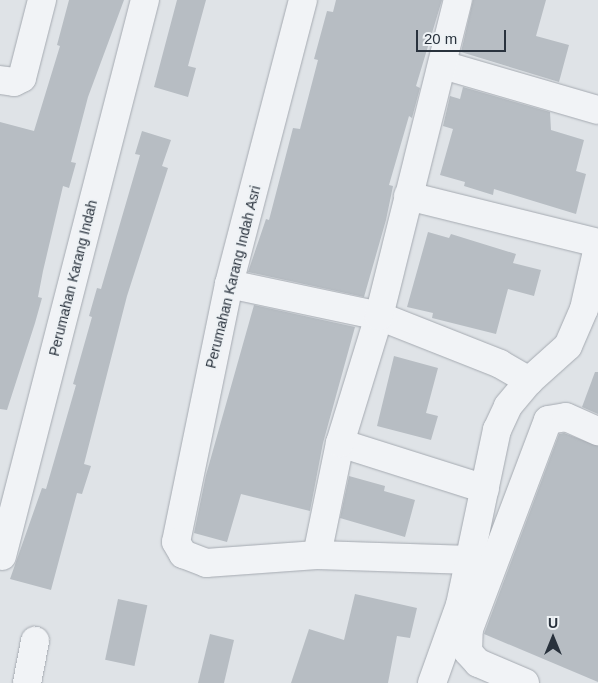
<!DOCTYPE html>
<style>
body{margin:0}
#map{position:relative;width:598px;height:683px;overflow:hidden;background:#dfe3e7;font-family:Arial,sans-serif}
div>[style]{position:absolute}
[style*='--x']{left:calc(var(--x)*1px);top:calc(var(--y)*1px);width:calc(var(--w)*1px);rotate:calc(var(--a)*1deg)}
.building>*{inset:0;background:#b7bdc3;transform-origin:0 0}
.roads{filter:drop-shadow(0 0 1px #a5aab1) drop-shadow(0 0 1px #a5aab1)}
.minor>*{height:28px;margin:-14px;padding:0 14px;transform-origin:14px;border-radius:14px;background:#f1f3f6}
span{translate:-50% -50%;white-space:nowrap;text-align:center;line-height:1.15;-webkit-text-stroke:4px #eef2f5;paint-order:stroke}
.street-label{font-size:14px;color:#29323d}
.north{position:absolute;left:528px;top:613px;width:50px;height:50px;-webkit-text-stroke:4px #eef2f5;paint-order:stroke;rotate:0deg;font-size:14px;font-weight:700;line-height:20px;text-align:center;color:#29323d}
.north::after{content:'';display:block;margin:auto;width:18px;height:22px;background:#29323d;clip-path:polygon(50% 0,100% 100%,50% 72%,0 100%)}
.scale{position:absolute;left:416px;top:30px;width:90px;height:22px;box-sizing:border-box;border:2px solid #29323d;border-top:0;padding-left:6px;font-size:15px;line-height:18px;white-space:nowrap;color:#29323d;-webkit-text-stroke:4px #eef2f5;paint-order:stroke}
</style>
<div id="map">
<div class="building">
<div style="clip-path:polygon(69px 0,124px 0,88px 97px,71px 162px,76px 163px,69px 188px,63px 186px,43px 271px,38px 297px,42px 298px,35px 323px,7px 410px,0 409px,0 122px,34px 131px,60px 46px,57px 45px)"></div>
<div style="clip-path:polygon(177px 0,206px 0,188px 66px,196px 68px,188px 97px,154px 87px)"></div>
<div style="clip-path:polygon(336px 0,442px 0,416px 86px,420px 88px,412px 118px,409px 116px,389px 185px,393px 186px,386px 220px,364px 297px,248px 272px,266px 219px,269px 220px,293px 128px,300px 129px,318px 60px,314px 59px,327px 11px,333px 12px)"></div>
<div style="clip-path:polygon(473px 0,546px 0,536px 36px,569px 45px,559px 82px,461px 52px)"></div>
<div style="clip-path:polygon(463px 87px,550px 112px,551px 130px,584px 140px,576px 171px,586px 174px,576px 214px,494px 189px,493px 195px,464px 186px,465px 182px,440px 175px,453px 129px,443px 126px,450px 96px,460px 99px)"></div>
<div style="clip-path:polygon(142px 131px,171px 140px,162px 166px,168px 168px,127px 296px,84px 464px,91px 466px,82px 494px,77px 493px,51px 590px,10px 579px,42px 488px,46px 489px,76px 385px,73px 384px,92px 317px,89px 316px,97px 288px,101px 289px,140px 155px,135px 154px)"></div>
<div style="clip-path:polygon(428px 232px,449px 238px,451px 234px,516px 254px,513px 263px,541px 270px,534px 296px,508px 289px,496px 334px,432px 318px,433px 313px,407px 307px)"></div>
<div style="clip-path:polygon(254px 305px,355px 327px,323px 443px,310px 511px,241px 494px,227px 542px,194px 533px,206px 475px)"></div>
<div style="clip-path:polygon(394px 356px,438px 368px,426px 413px,438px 416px,431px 440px,377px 426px)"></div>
<div style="clip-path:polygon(595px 372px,598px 372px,598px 414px,582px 407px)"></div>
<div style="clip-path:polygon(564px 433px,598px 446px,598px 682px,484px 634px,559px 434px)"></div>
<div style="clip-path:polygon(349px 476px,385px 486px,384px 491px,415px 500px,405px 537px,340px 518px)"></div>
<div style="clip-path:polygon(355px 594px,417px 608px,410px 638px,397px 636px,388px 683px,291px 683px,309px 629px,344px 640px)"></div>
<div style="left:118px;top:599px;width:30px;height:62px;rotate:12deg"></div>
<div style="clip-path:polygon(210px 634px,234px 640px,224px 683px,198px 683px)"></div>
</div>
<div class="roads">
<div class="minor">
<div style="--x:303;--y:0;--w:293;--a:104.6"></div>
<div style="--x:229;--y:284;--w:263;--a:101.6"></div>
<div style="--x:176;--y:542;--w:14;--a:60"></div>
<div style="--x:183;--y:554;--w:25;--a:21"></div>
<div style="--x:206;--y:563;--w:111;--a:-4.1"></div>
<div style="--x:317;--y:555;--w:154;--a:1.9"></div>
<div style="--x:443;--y:65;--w:161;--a:16.2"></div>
<div style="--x:0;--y:80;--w:14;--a:8"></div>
<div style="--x:14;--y:82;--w:9;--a:-27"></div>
<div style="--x:22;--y:78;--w:81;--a:-75.6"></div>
<div style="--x:408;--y:196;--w:196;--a:13.9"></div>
<div style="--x:229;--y:284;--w:153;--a:12"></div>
<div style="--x:379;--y:316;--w:130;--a:21.6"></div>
<div style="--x:500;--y:364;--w:34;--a:30"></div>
<div style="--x:340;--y:443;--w:152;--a:17.6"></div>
<div style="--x:317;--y:555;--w:114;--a:-78.4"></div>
<div style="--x:340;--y:443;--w:133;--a:-72.9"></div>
<div style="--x:379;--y:316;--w:326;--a:-76"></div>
<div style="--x:2;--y:556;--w:574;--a:-75.58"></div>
<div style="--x:27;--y:683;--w:43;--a:-79.2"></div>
<div style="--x:432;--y:683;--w:83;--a:-70.3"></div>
<div style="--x:460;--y:605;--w:179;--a:-78.1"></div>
<div style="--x:497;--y:430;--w:26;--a:-65"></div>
<div style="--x:508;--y:406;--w:33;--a:-50"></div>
<div style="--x:529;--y:381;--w:52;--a:-41.9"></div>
<div style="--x:568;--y:346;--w:40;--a:-66.6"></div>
<div style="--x:584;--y:309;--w:64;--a:-77.3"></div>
<div style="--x:525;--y:683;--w:51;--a:-156.9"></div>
<div style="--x:478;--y:663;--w:15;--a:-132"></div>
<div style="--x:468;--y:652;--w:23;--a:-88"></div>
<div style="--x:469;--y:629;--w:223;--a:-69.3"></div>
<div style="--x:548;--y:420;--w:18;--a:-9"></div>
<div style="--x:566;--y:417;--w:35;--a:24"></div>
</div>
</div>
<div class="street-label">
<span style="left:233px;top:277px;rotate:-76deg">Perumahan Karang Indah Asri</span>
<span style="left:73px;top:278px;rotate:-76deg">Perumahan Karang Indah</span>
</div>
<div class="north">U</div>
<div class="scale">20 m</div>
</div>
